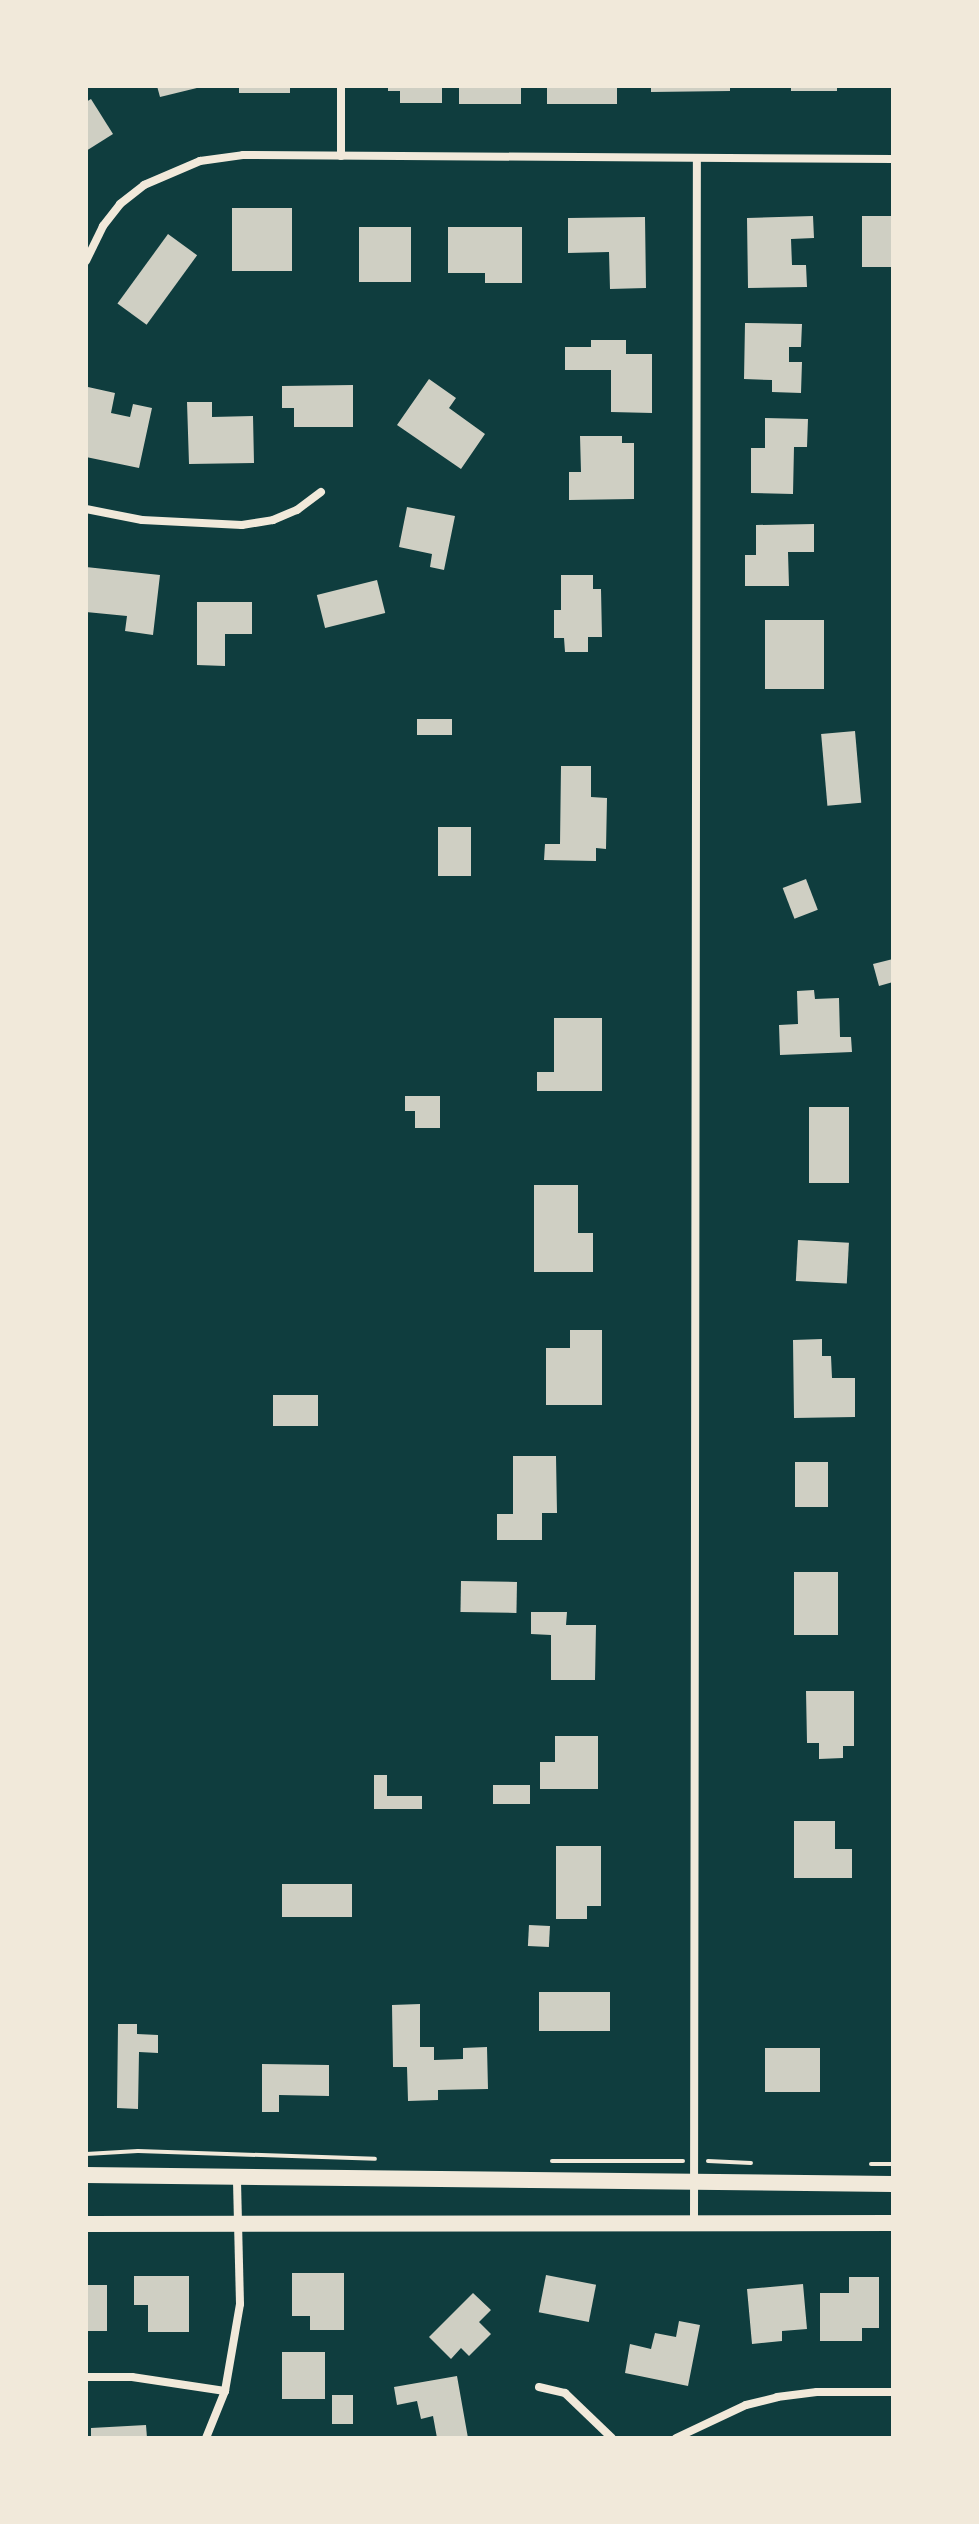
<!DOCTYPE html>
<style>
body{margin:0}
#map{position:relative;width:979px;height:2524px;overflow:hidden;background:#0f3d3e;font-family:Figtree,sans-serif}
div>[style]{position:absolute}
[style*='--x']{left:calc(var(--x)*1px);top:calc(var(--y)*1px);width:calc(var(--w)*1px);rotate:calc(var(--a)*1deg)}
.building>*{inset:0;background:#cfcfc3;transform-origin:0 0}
.path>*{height:4px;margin:-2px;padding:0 2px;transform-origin:2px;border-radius:2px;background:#f1e9da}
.minor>*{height:8px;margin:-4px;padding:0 4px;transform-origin:4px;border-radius:4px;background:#f1e9da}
.secondary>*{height:16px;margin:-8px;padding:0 8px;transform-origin:8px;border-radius:8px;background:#f1e9da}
span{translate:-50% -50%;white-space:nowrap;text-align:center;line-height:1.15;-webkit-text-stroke:8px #f1e9da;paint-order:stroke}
.frame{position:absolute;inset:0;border:88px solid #f1e9da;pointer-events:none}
</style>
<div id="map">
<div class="building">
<div style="clip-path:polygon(157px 86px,201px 86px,201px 87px,160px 97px)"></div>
<div style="left:239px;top:86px;width:51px;height:7px"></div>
<div style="clip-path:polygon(388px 86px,442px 86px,442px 103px,400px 103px,400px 91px,388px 91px)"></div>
<div style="left:459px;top:86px;width:62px;height:18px"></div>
<div style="left:547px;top:86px;width:70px;height:18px"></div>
<div style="clip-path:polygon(651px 86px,730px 86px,730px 91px,651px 92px)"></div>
<div style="left:791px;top:86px;width:46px;height:5px"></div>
<div style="clip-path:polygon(91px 99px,113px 134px,86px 151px,86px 102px)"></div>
<div style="left:232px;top:208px;width:60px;height:63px"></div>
<div style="clip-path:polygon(813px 216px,814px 238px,791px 239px,792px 265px,806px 265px,807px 287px,748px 288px,747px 218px)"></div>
<div style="left:862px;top:216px;width:31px;height:51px"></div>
<div style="clip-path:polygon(645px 217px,646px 288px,610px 289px,609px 252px,568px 253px,568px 218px)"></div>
<div style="left:359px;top:227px;width:52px;height:55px"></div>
<div style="clip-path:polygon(448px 227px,522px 227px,522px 283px,485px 283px,485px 273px,448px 273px)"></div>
<div style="left:168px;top:234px;width:36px;height:86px;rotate:36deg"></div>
<div style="clip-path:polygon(745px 323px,802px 324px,801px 347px,789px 347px,789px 362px,802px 362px,801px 393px,772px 392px,772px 380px,744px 379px)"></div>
<div style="clip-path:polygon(591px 340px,626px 340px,626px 354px,652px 354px,652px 413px,611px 412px,611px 370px,565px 370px,565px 347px,591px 347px)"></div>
<div style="clip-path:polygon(429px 379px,456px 398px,449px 408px,485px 434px,461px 469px,397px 425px)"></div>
<div style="clip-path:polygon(353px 385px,353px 427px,294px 427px,294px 408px,282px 408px,282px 386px)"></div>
<div style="clip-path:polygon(88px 387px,115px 393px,111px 413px,130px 417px,133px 404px,152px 408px,139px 468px,86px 457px)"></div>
<div style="clip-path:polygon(187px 402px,212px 402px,212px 417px,253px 416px,254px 463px,189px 464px)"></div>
<div style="clip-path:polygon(765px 418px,808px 419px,807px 447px,794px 447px,793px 494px,751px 493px,751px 448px,765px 448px)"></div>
<div style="clip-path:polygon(580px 436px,622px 436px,622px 443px,634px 443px,634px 499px,569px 500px,569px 472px,581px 472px)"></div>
<div style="clip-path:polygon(407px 507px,455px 516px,444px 570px,430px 567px,432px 554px,399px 547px)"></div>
<div style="clip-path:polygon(814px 524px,814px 552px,788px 552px,789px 586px,745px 586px,745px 555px,756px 555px,756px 525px)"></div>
<div style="clip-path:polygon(86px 567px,160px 575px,153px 635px,125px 631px,127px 616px,86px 612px)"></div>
<div style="clip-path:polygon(561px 575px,593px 575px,593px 589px,601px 589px,602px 637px,588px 637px,588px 652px,565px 652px,564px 638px,554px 638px,554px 610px,561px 610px)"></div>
<div style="left:377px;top:580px;width:34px;height:62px;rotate:76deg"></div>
<div style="clip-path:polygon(197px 602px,252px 602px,252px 634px,225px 634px,225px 666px,197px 665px)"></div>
<div style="left:765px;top:620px;width:59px;height:69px"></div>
<div style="left:452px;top:719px;width:16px;height:35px;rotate:90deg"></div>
<div style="left:855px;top:731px;width:72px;height:34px;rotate:85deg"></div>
<div style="clip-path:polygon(561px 766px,591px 766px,591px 797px,607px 798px,606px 849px,596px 848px,596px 861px,544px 860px,545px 844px,560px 844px)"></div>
<div style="left:438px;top:827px;width:33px;height:49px"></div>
<div style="left:806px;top:879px;width:33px;height:25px;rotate:69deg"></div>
<div style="clip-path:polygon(893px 959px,893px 982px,879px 986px,873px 964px)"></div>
<div style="clip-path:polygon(814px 990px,815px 999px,839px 998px,840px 1037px,851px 1037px,852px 1052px,780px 1055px,779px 1025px,798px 1024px,797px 991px)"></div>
<div style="clip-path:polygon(554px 1018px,602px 1018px,602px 1091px,537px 1091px,537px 1072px,554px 1072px)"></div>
<div style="clip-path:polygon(405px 1096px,440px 1096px,440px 1128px,415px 1128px,415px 1111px,405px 1111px)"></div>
<div style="left:809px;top:1107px;width:40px;height:76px"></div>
<div style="clip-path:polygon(534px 1185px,578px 1185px,578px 1233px,593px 1233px,593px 1272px,534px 1272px)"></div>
<div style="left:798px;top:1240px;width:51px;height:41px;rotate:3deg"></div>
<div style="clip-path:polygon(570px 1330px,602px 1330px,602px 1405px,546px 1405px,546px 1348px,570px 1348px)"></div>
<div style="clip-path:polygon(822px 1339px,822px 1356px,831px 1356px,832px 1378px,855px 1378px,855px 1417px,794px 1418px,793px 1340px)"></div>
<div style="left:273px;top:1395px;width:45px;height:31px"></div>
<div style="clip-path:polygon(513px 1456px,556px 1456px,557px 1513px,542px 1513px,542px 1540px,497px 1540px,497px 1514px,513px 1514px)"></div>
<div style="left:795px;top:1462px;width:33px;height:45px"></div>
<div style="left:794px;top:1572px;width:44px;height:63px"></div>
<div style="left:461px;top:1581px;width:56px;height:31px;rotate:1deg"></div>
<div style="clip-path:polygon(531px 1612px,567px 1612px,566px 1625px,596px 1625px,595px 1680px,551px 1680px,551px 1635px,531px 1634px)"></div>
<div style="clip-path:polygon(806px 1691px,854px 1691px,854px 1746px,843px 1746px,843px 1758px,819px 1759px,819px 1743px,807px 1743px)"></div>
<div style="clip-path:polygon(555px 1736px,598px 1736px,598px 1789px,540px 1789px,540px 1762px,555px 1762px)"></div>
<div style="clip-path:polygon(374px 1775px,387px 1775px,387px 1796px,422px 1796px,422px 1809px,374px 1809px)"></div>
<div style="left:493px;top:1785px;width:37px;height:19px"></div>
<div style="clip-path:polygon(794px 1821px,835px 1821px,835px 1849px,852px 1849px,852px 1878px,794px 1878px)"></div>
<div style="clip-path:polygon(556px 1846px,601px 1846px,601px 1906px,587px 1906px,587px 1919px,556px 1919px)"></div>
<div style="left:282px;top:1884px;width:70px;height:33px"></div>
<div style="left:529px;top:1925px;width:21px;height:21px;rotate:3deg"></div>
<div style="left:539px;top:1992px;width:71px;height:39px"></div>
<div style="clip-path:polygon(420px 2004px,420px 2047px,434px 2047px,434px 2060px,463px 2059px,463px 2048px,487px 2047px,488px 2089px,438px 2090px,438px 2100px,408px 2101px,407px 2067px,393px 2067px,392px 2005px)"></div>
<div style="clip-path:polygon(118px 2024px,137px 2024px,137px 2034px,158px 2035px,158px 2053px,139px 2052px,138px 2109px,117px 2108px)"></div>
<div style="left:765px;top:2048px;width:55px;height:44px"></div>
<div style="clip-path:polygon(262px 2064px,329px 2065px,329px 2096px,279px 2095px,279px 2112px,262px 2112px)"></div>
<div style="clip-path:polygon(292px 2273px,344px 2273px,344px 2330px,310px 2330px,310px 2316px,292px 2316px)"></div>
<div style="left:546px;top:2275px;width:51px;height:38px;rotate:11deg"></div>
<div style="clip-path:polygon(134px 2276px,189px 2276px,189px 2332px,148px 2332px,148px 2305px,134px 2305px)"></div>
<div style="clip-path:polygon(849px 2277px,879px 2277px,879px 2328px,862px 2328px,862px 2341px,820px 2341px,820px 2293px,849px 2293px)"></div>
<div style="clip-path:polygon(803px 2284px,807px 2329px,782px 2331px,782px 2341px,752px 2344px,747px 2289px)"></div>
<div style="left:86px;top:2285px;width:21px;height:46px"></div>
<div style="clip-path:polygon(473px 2293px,491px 2310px,479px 2322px,491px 2334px,469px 2356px,461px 2348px,451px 2359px,429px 2337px)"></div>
<div style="clip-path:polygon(679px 2321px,700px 2325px,688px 2386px,625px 2373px,630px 2344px,651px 2349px,655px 2333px,676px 2337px)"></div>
<div style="left:282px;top:2352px;width:43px;height:47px"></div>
<div style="clip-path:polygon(457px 2376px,468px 2438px,437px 2438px,433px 2416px,421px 2419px,417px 2401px,397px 2405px,394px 2387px)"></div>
<div style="left:332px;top:2395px;width:21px;height:29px"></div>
<div style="clip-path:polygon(146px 2425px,147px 2438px,91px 2438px,91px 2428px)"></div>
</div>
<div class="path">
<div style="--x:86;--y:2154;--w:52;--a:-3.3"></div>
<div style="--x:138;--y:2151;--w:237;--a:1.9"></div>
<div style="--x:552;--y:2161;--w:131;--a:0"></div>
<div style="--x:708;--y:2161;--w:43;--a:2.7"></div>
<div style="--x:871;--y:2164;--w:22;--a:0"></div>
</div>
<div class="minor">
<div style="--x:341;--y:156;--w:70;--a:-90"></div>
<div style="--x:86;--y:261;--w:39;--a:-64"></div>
<div style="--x:103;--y:226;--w:28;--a:-52"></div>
<div style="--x:120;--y:204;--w:31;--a:-38"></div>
<div style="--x:144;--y:185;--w:61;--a:-23.2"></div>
<div style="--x:200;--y:161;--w:43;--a:-7.9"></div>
<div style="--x:243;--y:155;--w:650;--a:0.35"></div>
<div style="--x:86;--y:509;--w:57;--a:11.1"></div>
<div style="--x:142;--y:520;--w:100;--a:2.9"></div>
<div style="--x:242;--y:525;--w:31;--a:-9"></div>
<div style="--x:273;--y:520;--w:26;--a:-23"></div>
<div style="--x:297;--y:510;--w:30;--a:-37"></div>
<div style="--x:694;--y:2221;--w:2061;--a:-89.92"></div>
<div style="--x:86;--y:2377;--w:46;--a:0"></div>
<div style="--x:132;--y:2377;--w:94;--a:8.6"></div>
<div style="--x:539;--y:2387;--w:27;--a:13"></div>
<div style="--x:565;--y:2393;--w:65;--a:43.8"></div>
<div style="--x:206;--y:2438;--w:51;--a:-68"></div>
<div style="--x:225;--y:2391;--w:88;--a:-80.2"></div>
<div style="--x:240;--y:2304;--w:127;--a:-91.4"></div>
<div style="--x:676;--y:2438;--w:77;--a:-25.2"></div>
<div style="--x:746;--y:2405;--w:32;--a:-14"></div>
<div style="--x:777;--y:2397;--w:40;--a:-7.1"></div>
<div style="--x:817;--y:2392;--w:76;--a:0"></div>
</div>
<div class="secondary">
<div style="--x:86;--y:2175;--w:807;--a:0.64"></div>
<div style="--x:86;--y:2224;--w:807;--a:-0.07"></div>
</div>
<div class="frame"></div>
</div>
